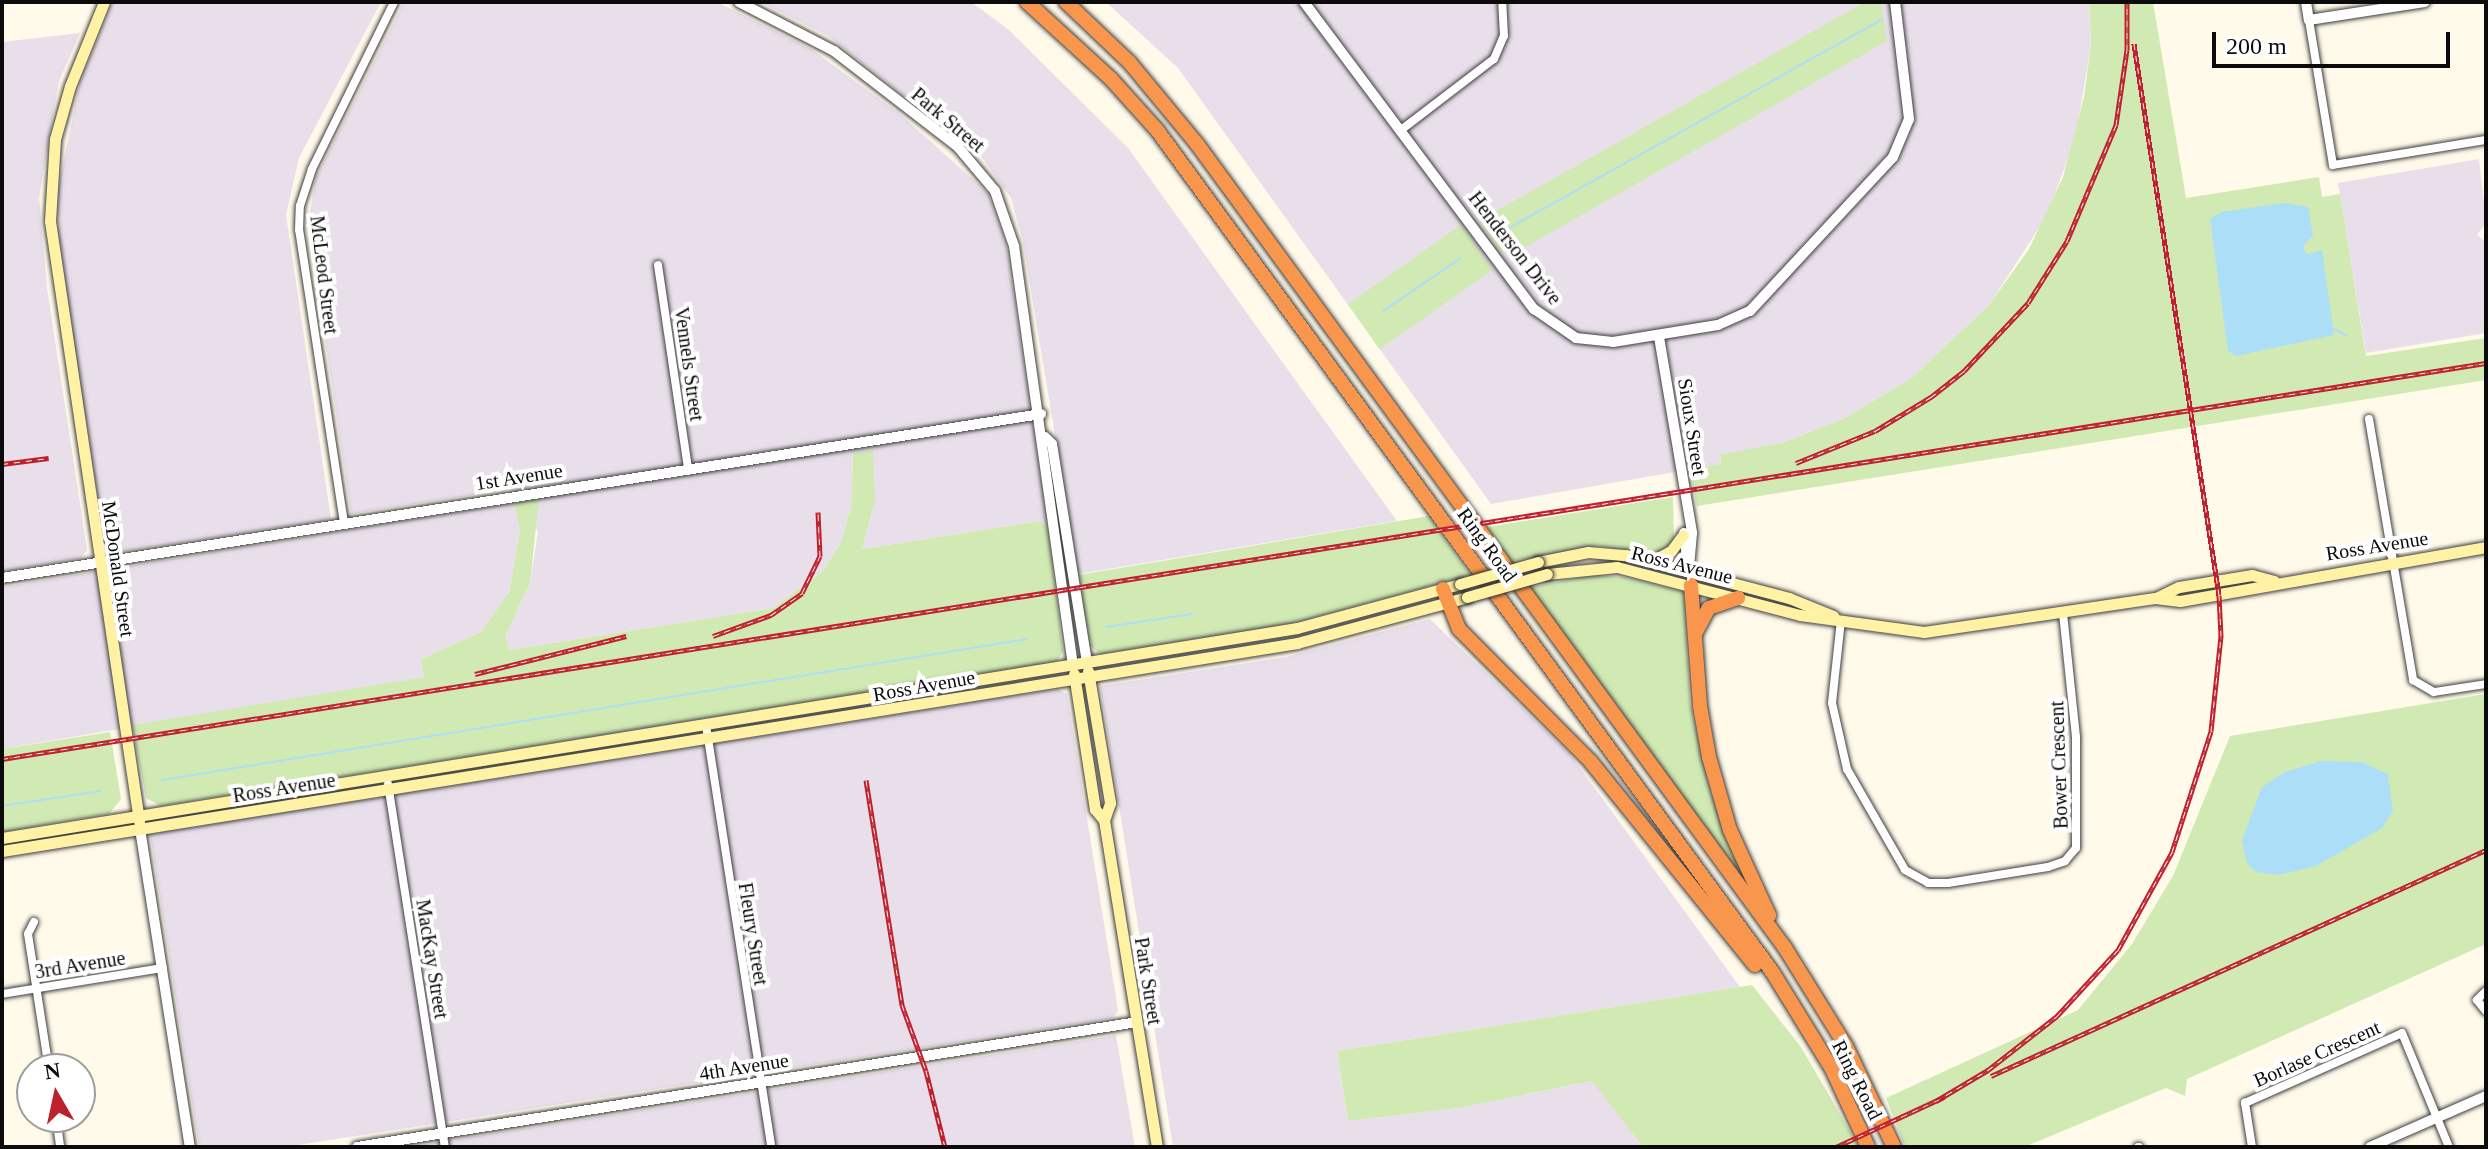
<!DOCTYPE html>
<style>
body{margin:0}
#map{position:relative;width:2488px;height:1149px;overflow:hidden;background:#fffaea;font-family:"Times New Roman",serif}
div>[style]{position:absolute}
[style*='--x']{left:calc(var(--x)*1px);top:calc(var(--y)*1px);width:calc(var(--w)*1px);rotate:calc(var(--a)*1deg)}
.industrial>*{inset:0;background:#e9dfeb}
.green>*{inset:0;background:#d1eab3;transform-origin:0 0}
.water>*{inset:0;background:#addef8}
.stream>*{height:2px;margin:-1px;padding:0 1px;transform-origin:1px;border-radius:1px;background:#addef8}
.roads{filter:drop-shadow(0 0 2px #3e3e3e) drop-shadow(0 0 2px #3e3e3e)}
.minor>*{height:8px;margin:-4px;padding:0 4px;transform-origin:4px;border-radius:4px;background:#fff}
.tertiary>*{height:10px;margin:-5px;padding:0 5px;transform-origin:5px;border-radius:5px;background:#fff}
.secondary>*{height:11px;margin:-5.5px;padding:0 5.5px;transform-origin:5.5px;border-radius:5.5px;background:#fff2a5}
.motorway>*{height:14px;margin:-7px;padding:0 7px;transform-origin:7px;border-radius:7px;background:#f9964e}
.rail>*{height:5px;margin-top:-2.5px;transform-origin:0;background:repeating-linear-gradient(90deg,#fff 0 6px,#bf202d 0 12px);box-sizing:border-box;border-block:2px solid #bf202d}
.bridges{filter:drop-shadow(0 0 2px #2d2d2d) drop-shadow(0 0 2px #2d2d2d)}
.secondary-bridge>*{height:11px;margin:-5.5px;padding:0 5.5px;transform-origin:5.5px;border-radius:5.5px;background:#fff2a5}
span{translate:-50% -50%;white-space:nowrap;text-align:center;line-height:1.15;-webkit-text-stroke:8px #fff;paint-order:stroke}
.street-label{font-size:20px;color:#0b0b0b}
.frame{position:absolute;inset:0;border:4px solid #0b0b0b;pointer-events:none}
.north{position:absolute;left:16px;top:1053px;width:80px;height:80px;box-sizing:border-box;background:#fff;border:2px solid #9d9d9d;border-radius:50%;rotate:351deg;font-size:22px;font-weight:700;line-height:32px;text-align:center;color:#0b0b0b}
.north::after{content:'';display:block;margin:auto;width:28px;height:36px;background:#bf202d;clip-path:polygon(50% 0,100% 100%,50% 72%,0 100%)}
.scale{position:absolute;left:2212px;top:32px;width:238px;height:36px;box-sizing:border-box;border:4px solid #0b0b0b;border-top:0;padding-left:10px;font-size:24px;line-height:28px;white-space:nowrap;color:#0b0b0b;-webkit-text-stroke:6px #fff;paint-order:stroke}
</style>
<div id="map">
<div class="industrial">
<div style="clip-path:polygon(113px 2px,381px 2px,299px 158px,286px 215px,331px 519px,119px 552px,105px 543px,59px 251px,57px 194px,80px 82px)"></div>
<div style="clip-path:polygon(404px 2px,717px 2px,811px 49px,900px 114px,988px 193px,1006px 244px,1048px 527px,1040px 521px,862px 549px,875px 502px,853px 453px,851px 507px,841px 542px,823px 571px,773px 608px,509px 650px,506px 635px,530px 583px,538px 531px,514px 503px,520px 530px,509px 592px,481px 632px,421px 659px,424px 677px,2px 749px,2px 587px,514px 503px,511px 489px,351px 514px,308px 224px,316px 177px)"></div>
<div style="clip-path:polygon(760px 2px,971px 2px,1008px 29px,1128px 148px,1397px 521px,1078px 574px,1023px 242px,1011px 198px,980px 155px,828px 36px)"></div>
<div style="clip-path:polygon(1106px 2px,2089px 2px,2091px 45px,2075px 140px,2046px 217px,1989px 305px,1913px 377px,1845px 418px,1785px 442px,1720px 456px,1721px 464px,1491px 504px,1178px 68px)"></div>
<div style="clip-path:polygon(80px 33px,59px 81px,39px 197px,47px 288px,87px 550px,81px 558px,2px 571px,2px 42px)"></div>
<div style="clip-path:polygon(2479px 159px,2486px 222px,2477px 235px,2486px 242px,2486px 333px,2366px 353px,2338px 183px)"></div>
<div style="clip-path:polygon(1430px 619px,1569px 753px,1740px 987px,1337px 1051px,1348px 1121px,1459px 1108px,1593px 1081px,1643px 1147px,1173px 1147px,1100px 686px,1286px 657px)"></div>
<div style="clip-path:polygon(1057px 689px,1067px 694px,1118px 1010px,1113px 1018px,285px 1147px,199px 1147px,150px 834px)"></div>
<div style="clip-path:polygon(1116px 1035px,1135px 1147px,408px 1147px)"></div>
</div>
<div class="green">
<div style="clip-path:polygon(1865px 2px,1881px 2px,1887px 41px,1524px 248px,1518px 241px,1500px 252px,1479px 221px)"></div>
<div style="clip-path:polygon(2089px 2px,2153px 2px,2186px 198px,2319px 177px,2322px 197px,2340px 194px,2366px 356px,2486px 338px,2486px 380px,1697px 506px,1690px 469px,1721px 464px,1720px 455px,1785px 442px,1845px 418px,1913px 377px,1989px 305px,2029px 249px,2063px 177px,2084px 97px,2091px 45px)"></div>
<div style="left:1461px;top:225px;width:55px;height:138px;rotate:55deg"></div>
<div style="clip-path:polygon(873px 450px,875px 502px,862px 549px,1040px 521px,1048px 527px,1063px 652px,1056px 662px,161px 806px,146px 798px,132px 725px,424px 677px,421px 659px,481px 632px,509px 592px,520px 530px,514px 503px,539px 499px,530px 583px,506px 635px,509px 650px,773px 608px,823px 571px,841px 542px,851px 507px,853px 453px)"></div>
<div style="clip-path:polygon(1673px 497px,1674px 541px,1656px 555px,1599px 546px,1511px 561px,1487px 527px)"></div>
<div style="clip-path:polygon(1429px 516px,1471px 575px,1275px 628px,1100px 654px,1089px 645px,1078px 575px)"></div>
<div style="clip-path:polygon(1592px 575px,1625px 577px,1684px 592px,1690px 703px,1710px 791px,1740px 867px,1734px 869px,1528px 588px)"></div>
<div style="clip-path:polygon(2486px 694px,2486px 944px,2187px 1079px,2185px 1096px,2166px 1088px,2024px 1147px,1905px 1147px,1886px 1098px,2078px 1010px,2132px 944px,2173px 876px,2230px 736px)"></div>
<div style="clip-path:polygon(110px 732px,121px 799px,109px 814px,2px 832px,2px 749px)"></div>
<div style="clip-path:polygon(1752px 985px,1801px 1047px,1859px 1147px,1643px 1147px,1592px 1081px,1459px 1108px,1348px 1121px,1337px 1051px)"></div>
</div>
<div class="water">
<div style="clip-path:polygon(2284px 203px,2308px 207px,2313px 236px,2303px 246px,2306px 254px,2322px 250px,2334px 335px,2236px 356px,2228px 351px,2210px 219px,2221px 212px)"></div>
<div style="clip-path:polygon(2321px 761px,2361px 762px,2388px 774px,2393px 811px,2382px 828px,2316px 866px,2279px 875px,2256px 872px,2247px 863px,2242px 840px,2262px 787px,2285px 772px)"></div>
</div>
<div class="stream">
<div style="--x:1509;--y:228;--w:428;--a:-29.2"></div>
<div style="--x:1383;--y:311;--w:94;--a:-34.2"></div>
<div style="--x:2334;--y:329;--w:15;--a:28"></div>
<div style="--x:1106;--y:627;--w:87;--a:-8.6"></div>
<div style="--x:162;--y:780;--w:876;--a:-9.26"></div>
<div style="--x:2;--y:806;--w:100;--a:-8.6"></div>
</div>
<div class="roads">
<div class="minor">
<div style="--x:2309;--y:20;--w:147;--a:80.6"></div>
<div style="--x:2333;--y:165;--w:155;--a:-9.3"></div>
<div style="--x:1401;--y:130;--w:117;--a:-37.4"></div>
<div style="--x:1494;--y:59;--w:25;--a:-67"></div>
<div style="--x:1504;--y:36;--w:34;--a:-93"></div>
<div style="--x:658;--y:265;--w:205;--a:81.6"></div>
<div style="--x:2369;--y:419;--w:265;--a:80.4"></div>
<div style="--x:2413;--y:680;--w:24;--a:30"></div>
<div style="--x:2434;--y:692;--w:53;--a:-8.7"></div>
<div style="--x:344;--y:523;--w:296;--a:-98.7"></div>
<div style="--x:299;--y:230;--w:24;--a:-88"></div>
<div style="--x:300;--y:206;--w:39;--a:-72"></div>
<div style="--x:312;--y:169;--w:186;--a:-63.8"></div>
<div style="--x:1841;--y:620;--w:83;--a:96.2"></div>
<div style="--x:1832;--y:703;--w:68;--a:77.2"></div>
<div style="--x:1847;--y:769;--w:116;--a:60.1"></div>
<div style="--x:1905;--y:870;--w:26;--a:29"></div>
<div style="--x:1928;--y:883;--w:20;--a:0"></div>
<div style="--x:1948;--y:883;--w:101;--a:-9.1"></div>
<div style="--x:2048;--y:867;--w:18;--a:-19"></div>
<div style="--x:2065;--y:861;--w:17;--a:-50"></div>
<div style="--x:2076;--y:848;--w:111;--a:-90"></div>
<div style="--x:2076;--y:737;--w:125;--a:-96"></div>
<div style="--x:706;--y:725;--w:427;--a:81.2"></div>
<div style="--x:388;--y:784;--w:367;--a:81.1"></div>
<div style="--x:34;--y:922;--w:13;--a:117"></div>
<div style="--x:28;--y:934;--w:137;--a:81.2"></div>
<div style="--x:2486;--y:991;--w:13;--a:135"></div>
<div style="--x:2477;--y:1000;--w:14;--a:51"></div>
<div style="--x:2;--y:994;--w:163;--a:-9.2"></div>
<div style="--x:56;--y:1117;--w:30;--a:82"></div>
<div style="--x:2138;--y:1147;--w:1;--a:0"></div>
<div style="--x:2252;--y:1147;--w:45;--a:-99"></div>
<div style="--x:2245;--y:1103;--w:172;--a:-24"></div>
<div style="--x:2402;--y:1033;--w:123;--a:67.6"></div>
</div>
<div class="tertiary">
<div style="--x:739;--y:2;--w:107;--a:27.3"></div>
<div style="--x:834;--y:51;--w:157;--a:37.7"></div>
<div style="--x:958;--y:147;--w:57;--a:49.9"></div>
<div style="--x:995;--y:191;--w:58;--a:70.9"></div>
<div style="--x:1014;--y:246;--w:424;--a:82"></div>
<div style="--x:1304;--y:2;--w:384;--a:53.2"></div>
<div style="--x:1534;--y:309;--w:51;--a:34.6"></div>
<div style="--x:1576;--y:338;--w:37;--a:6"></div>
<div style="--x:1613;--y:342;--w:106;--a:-9.2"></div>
<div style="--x:1718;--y:325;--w:35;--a:-24"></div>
<div style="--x:1750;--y:311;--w:210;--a:-47.1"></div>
<div style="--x:1893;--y:157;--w:41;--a:-67.2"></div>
<div style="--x:1909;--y:119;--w:118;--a:-96.8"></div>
<div style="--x:2306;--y:2;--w:18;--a:81"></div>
<div style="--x:2309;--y:20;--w:117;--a:-8.8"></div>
<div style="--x:1659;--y:337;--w:199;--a:80.4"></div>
<div style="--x:1692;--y:533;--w:37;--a:95"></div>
<div style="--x:1045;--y:437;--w:10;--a:45"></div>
<div style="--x:1052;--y:444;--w:222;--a:80.9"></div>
<div style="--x:1684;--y:533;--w:39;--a:83"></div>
<div style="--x:2;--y:578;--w:1052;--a:-8.97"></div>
<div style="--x:140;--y:829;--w:322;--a:81.1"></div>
<div style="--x:357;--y:1147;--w:790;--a:-9.1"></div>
<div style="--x:2370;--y:1147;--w:127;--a:-23.7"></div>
</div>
<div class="secondary">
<div style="--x:104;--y:2;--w:91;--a:112"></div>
<div style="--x:70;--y:86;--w:55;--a:105.8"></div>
<div style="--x:55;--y:139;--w:82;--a:93.5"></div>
<div style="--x:50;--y:221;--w:607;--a:81.56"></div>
<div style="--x:1652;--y:561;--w:21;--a:-28"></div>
<div style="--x:1671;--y:551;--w:20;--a:-53"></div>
<div style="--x:1538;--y:562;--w:51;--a:-11.3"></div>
<div style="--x:1588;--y:552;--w:38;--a:5"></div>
<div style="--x:1626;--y:555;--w:169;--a:14.8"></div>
<div style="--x:1789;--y:598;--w:48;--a:22.2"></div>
<div style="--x:1547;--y:574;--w:70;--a:-5.7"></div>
<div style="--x:1617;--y:567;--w:189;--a:14.7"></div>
<div style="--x:1800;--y:615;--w:125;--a:7.8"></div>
<div style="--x:1924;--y:632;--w:233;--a:-8.4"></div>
<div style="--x:2155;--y:598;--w:25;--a:7"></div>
<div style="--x:2180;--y:601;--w:311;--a:-10"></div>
<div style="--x:2156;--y:598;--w:25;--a:-26"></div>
<div style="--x:2179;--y:587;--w:74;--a:-9.3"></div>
<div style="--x:2252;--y:575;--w:23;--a:15"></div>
<div style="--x:1088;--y:671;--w:134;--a:80.5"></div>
<div style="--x:1110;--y:803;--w:18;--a:109"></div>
<div style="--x:1104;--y:820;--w:331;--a:80.8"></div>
<div style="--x:1074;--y:674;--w:137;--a:81.2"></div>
<div style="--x:1095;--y:809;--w:14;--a:51"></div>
<div style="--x:2;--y:838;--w:1312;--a:-9.21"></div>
<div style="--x:1297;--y:628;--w:169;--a:-15.1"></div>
<div style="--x:2;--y:851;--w:1312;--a:-9.12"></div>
<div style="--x:1297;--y:643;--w:176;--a:-15.1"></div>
</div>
<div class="motorway">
<div style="--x:1027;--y:2;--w:114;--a:42.5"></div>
<div style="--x:1111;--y:79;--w:69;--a:48"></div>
<div style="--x:1157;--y:130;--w:1044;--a:53.84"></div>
<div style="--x:1773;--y:973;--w:113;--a:58.4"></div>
<div style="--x:1832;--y:1069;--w:86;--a:65.2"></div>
<div style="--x:1066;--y:2;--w:88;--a:43.6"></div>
<div style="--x:1130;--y:63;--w:105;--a:50.4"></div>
<div style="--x:1197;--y:144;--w:996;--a:53.82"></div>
<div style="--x:1785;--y:948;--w:115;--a:58.1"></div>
<div style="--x:1846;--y:1046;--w:112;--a:64.6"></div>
<div style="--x:1691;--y:585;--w:121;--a:85.7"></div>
<div style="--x:1700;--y:706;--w:52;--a:80"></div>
<div style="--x:1709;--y:757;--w:76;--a:74"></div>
<div style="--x:1730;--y:830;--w:94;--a:65.4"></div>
<div style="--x:1443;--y:589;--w:43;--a:68.2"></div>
<div style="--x:1459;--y:629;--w:187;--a:45.2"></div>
<div style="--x:1591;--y:762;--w:261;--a:51.1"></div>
<div style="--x:1696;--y:632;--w:27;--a:-62"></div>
<div style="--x:1709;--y:608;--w:31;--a:-19"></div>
</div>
</div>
<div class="rail">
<div style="--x:1796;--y:463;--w:85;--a:-22.1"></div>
<div style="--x:1875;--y:431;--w:66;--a:-31.3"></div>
<div style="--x:1931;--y:397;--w:42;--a:-38.2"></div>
<div style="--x:1964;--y:371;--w:93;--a:-46.7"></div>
<div style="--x:2028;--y:303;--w:73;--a:-57.8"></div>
<div style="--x:2067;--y:241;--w:126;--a:-67.1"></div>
<div style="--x:2116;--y:125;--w:76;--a:-81.7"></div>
<div style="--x:2127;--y:50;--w:48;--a:-90"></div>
<div style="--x:2;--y:464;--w:47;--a:-7.3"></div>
<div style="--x:713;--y:636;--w:62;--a:-19.9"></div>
<div style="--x:771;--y:615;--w:38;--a:-35"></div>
<div style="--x:802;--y:593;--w:41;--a:-64.1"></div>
<div style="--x:820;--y:556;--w:44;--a:-92.6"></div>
<div style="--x:475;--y:674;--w:156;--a:-14.1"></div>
<div style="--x:2;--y:759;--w:2515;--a:-9.06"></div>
<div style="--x:866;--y:780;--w:228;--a:80.9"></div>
<div style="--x:902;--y:1005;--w:70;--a:70"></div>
<div style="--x:926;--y:1071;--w:78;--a:76"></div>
<div style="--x:1991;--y:1076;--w:544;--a:-24.54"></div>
<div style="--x:1936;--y:1101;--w:61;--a:-30.8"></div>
<div style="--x:1988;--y:1070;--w:88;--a:-38"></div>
<div style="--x:2057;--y:1016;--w:90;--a:-47.3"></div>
<div style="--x:2118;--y:950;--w:112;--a:-61.1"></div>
<div style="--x:2172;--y:852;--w:127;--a:-72.1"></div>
<div style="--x:2211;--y:731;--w:96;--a:-84"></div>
<div style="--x:2221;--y:636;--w:41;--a:-92.8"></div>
<div style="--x:2219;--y:595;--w:558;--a:-98.77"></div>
<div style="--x:1836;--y:1147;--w:119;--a:-24.8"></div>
</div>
<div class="bridges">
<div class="secondary-bridge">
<div style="--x:1460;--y:584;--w:81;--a:-15.8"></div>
<div style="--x:1467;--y:597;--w:83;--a:-16"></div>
</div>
</div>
<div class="street-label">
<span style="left:948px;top:120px;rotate:40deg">Park Street</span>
<span style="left:1515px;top:248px;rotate:52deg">Henderson Drive</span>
<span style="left:324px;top:275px;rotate:83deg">McLeod Street</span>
<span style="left:689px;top:364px;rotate:82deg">Vennels Street</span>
<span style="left:1692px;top:427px;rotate:81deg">Sioux Street</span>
<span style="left:519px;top:477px;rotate:-9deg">1st Avenue</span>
<span style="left:1487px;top:545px;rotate:54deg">Ring Road</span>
<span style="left:2377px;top:546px;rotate:-9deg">Ross Avenue</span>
<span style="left:1682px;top:565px;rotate:14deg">Ross Avenue</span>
<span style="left:118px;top:569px;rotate:82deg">McDonald Street</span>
<span style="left:924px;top:686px;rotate:-10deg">Ross Avenue</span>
<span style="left:2059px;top:765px;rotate:-92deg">Bower Crescent</span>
<span style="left:284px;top:788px;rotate:-9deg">Ross Avenue</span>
<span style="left:753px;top:934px;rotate:81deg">Fleury Street</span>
<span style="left:432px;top:959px;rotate:81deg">MacKay Street</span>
<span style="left:80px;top:965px;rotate:-9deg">3rd Avenue</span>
<span style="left:1148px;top:981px;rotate:81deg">Park Street</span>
<span style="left:2317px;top:1054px;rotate:-24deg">Borlase Crescent</span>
<span style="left:744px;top:1067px;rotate:-9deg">4th Avenue</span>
<span style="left:1857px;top:1080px;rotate:63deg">Ring Road</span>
</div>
<div class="frame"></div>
<div class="north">N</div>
<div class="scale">200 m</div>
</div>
